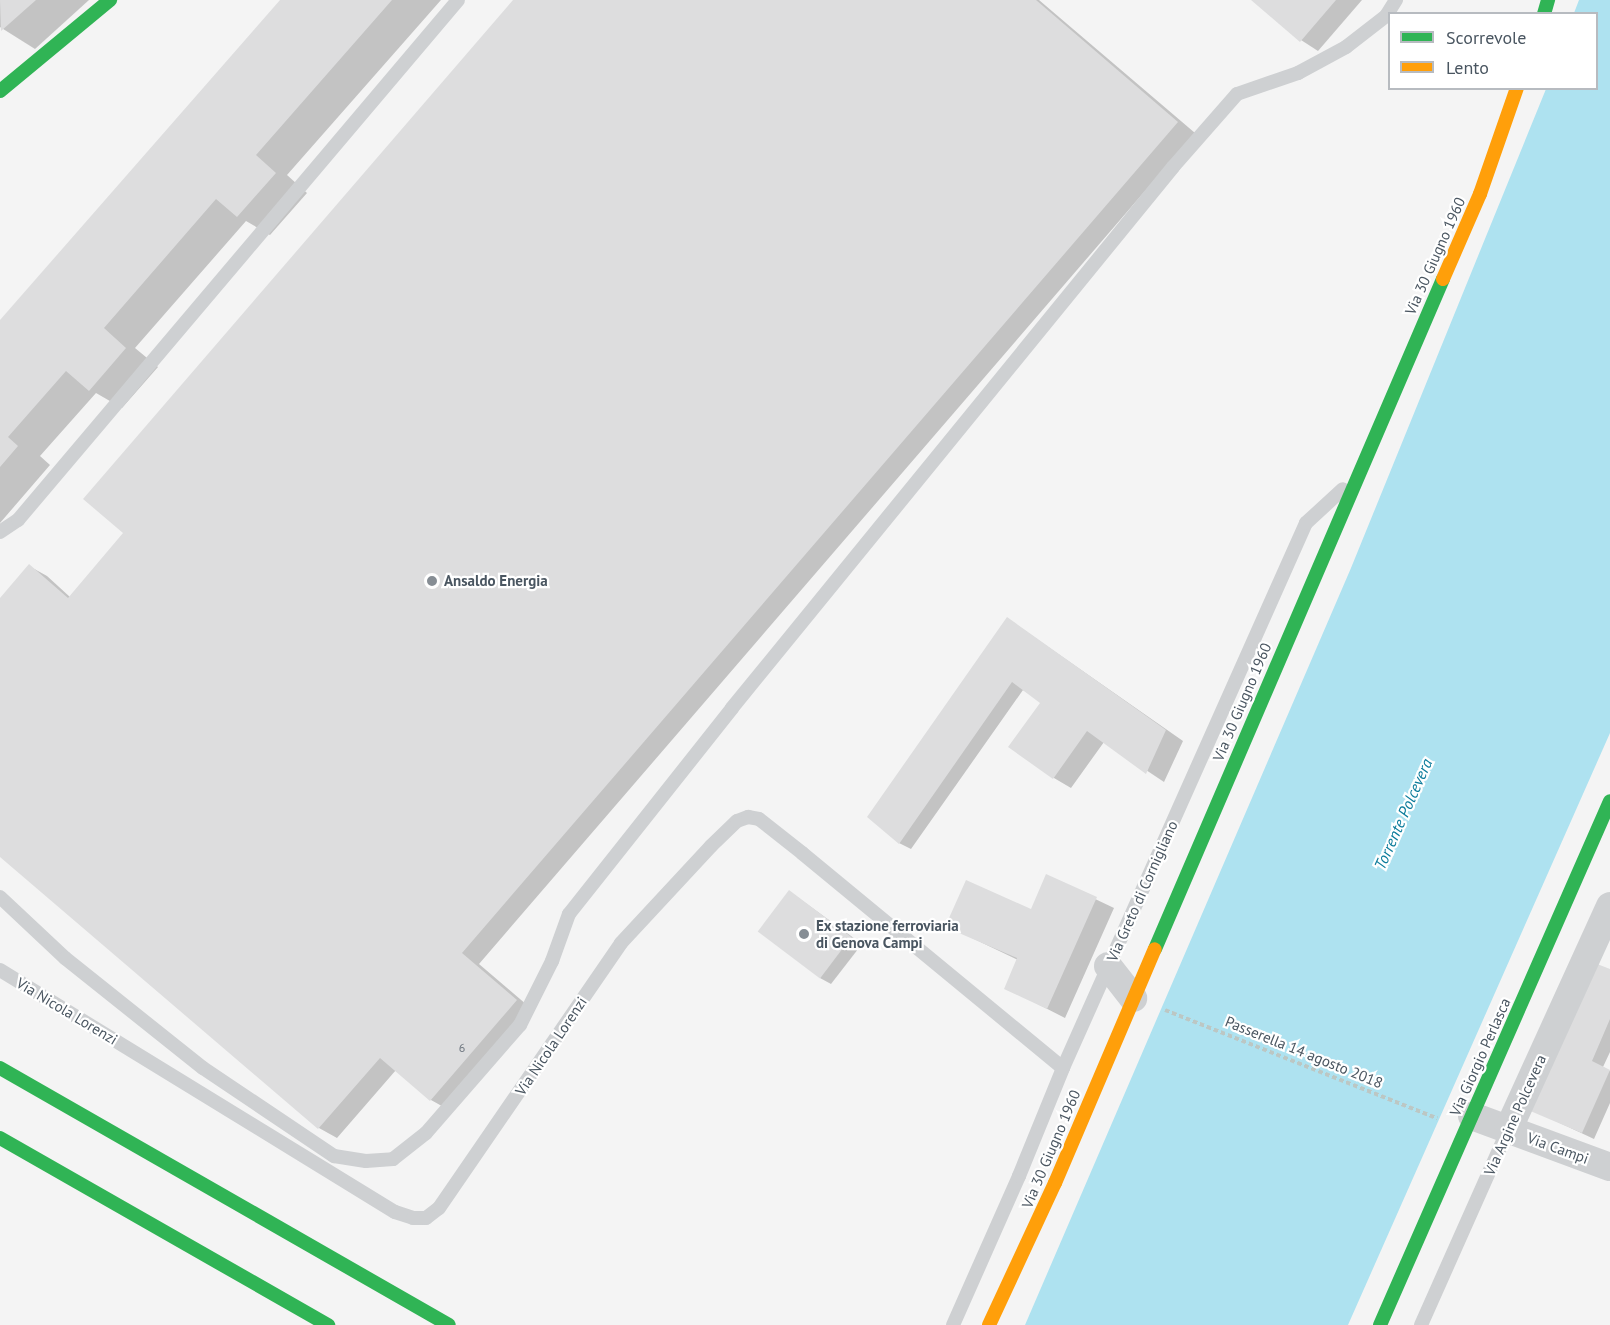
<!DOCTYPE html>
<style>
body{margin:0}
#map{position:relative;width:1610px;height:1325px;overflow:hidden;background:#f4f4f4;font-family:"PT Sans",sans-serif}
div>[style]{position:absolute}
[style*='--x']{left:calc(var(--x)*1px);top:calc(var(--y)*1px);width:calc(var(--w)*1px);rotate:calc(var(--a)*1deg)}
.water>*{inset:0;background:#aee2f0}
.shadow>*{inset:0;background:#0003}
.building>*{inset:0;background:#ddddde;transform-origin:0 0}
.path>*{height:4px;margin-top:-2px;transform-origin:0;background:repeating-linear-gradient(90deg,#bcc7c4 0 4.5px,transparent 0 7.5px)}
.lane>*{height:14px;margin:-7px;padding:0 7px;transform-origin:7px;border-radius:7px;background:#ced0d2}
.street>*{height:28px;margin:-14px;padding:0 14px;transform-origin:14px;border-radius:14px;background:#ced0d2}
.fast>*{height:14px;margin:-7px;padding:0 7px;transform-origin:7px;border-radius:7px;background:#30b455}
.slow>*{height:14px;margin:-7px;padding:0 7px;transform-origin:7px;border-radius:7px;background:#ff9f0a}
.dots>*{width:16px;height:16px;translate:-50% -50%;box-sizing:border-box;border:3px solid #fff;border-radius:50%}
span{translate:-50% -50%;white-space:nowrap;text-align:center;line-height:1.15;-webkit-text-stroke:4.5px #fff;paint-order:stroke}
.number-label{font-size:12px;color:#707881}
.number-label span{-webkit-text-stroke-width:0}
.street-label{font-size:15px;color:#4a5661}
.poi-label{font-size:15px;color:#4a5661;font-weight:700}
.left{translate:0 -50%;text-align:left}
.water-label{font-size:16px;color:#0c7c9b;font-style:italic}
.legend{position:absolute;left:1388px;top:12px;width:210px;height:78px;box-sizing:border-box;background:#fff;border:2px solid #b7bbc0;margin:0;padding:8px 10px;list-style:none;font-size:18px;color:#4a5661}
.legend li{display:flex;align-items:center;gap:12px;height:30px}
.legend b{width:30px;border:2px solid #b7bbc0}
</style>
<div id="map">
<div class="water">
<div style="clip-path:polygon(1579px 0,1610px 0,1610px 733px,1348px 1325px,1025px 1325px,1351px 568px,1546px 89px,1596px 88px,1596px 14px,1574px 13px)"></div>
</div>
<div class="shadow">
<div style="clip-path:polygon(0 0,89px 0,35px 49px,0 27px)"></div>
<div style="clip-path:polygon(282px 0,441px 0,287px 175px,307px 193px,270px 235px,246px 221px,135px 348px,158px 367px,122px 408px,96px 393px,40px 456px,50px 465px,0 523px,0 322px)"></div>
<div style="clip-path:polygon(515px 0,1039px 0,1195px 133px,479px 964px,534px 1011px,449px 1110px,431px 1100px,396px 1070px,337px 1138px,319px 1128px,0 855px,0 600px,29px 566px,47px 576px,70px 597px,126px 533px)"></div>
<div style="clip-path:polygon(1254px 0,1362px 0,1318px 51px,1301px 40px)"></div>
<div style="clip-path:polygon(1008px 619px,1183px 741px,1164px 782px,1104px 742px,1071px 788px,1054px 778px,1042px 702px,1023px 690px,911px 849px,899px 843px)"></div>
<div style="clip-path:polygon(1047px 876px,1114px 908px,1065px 1018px,1006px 988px,1018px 960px,947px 926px,1031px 911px)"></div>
<div style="clip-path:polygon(789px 891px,862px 944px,831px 984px,820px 978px)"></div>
<div style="clip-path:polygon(1610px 971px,1610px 1052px,1603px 1067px,1610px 1071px,1610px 1103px,1594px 1139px,1530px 1109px)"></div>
</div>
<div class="building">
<div style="clip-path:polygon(0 0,36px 0,1px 31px)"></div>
<div style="clip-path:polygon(280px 0,392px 0,256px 155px,276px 173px,237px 217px,216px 199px,104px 328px,126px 348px,89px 391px,66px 371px,8px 437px,18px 446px,0 467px,0 320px)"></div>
<div style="clip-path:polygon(513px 0,1036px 0,1178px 122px,462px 953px,517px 1000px,430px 1101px,380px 1058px,318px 1129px,0 857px,0 598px,29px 564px,68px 598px,123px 533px,83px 499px)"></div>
<div style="clip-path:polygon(1251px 0,1336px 0,1300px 42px)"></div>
<div style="clip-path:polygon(1007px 617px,1166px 730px,1146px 774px,1087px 731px,1053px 779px,1008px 747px,1040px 703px,1012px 682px,899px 844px,867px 817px)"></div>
<div style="clip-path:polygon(1046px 874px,1097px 897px,1047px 1009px,1004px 989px,1017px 958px,945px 927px,966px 880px,1031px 909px)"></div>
<div style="left:789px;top:890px;width:78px;height:52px;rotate:37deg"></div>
<div style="clip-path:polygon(1592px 962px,1610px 969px,1610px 1019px,1592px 1061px,1610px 1070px,1582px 1133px,1528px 1110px)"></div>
</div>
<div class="path">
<div style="--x:1165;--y:1010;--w:293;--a:21.7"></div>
</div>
<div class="lane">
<div style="--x:0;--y:532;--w:22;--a:-34"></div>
<div style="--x:18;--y:520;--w:681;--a:-49.76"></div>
<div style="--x:0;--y:897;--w:89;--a:43.2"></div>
<div style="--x:65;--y:958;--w:176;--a:38.6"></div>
<div style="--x:203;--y:1068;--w:158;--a:33.9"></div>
<div style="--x:334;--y:1156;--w:32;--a:9"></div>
<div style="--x:366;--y:1161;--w:27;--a:-4"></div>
<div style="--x:393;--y:1159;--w:42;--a:-38.2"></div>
<div style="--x:426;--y:1133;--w:143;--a:-49"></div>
<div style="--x:520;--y:1025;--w:72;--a:-63.4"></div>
<div style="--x:552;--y:961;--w:50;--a:-70.1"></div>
<div style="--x:569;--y:914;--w:263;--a:-51.6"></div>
<div style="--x:732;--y:708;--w:698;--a:-50.81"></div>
<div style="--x:1173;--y:167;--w:97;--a:-48.8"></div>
<div style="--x:1237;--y:94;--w:65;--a:-19"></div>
<div style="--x:1298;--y:73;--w:55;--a:-28.4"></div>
<div style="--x:1346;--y:47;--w:51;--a:-37.8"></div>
<div style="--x:1386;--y:16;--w:19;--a:-58"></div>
<div style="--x:0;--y:970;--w:463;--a:31.5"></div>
<div style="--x:395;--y:1212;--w:19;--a:18"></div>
<div style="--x:413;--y:1218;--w:13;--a:0"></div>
<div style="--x:426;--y:1218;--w:16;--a:-38"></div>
<div style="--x:439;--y:1208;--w:321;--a:-55.5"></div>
<div style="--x:621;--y:943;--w:132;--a:-47.1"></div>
<div style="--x:711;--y:846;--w:36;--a:-44"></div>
<div style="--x:737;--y:821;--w:12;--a:-20"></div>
<div style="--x:748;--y:817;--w:11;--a:10"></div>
<div style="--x:759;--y:819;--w:55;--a:38.3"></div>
<div style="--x:802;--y:853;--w:338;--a:39.5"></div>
<div style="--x:953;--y:1325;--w:163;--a:-66.1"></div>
<div style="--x:1019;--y:1176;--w:117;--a:-67.8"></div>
<div style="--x:1063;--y:1068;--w:597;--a:-65.97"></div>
<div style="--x:1306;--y:523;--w:50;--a:-42.6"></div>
<div style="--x:1421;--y:1325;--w:214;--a:-66"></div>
</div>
<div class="street">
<div style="--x:1108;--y:966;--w:41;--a:52"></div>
<div style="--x:1472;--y:1116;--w:147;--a:20.3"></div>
<div style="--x:1508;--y:1130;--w:246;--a:-65.5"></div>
</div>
<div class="fast">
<div style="--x:1544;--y:14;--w:15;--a:-74"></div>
<div style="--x:0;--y:91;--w:143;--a:-39.6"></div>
<div style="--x:1155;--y:949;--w:729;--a:-66.74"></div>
<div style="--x:0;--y:1068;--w:517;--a:29.79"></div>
<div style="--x:0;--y:1138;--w:378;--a:29.7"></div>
<div style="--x:1380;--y:1325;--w:572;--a:-66.3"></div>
</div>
<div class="slow">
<div style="--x:1443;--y:279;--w:93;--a:-66.5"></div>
<div style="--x:1480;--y:194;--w:112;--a:-70.8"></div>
<div style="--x:989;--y:1325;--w:157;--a:-65.1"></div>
<div style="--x:1055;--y:1183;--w:254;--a:-66.9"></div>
</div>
<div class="dots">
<div style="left:432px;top:581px;background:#868d94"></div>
<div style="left:804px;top:934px;background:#868d94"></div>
</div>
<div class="number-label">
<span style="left:462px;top:1048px">6</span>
</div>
<div class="street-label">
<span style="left:1435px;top:256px;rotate:-66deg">Via 30 Giugno 1960</span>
<span style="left:1242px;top:702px;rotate:-67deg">Via 30 Giugno 1960</span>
<span style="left:1142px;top:891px;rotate:-66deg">Via Greto di Cornigliano</span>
<span style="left:67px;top:1011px;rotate:31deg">Via Nicola Lorenzi</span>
<span style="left:551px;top:1046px;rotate:-56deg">Via Nicola Lorenzi</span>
<span style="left:1304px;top:1052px;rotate:22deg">Passerella 14 agosto 2018</span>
<span style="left:1480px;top:1057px;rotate:-66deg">Via Giorgio Perlasca</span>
<span style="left:1515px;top:1115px;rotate:-66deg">Via Argine Polcevera</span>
<span style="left:1558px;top:1148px;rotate:20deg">Via Campi</span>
<span style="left:1051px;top:1149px;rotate:-67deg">Via 30 Giugno 1960</span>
</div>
<div class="poi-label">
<span class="left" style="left:444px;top:581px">Ansaldo Energia</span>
<span class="left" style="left:816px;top:934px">Ex stazione ferroviaria<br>di Genova Campi</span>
</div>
<div class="water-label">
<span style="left:1403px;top:814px;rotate:-66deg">Torrente Polcevera</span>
</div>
<ul class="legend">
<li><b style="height:8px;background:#30b455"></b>Scorrevole</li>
<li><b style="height:8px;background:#ff9f0a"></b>Lento</li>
</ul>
</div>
